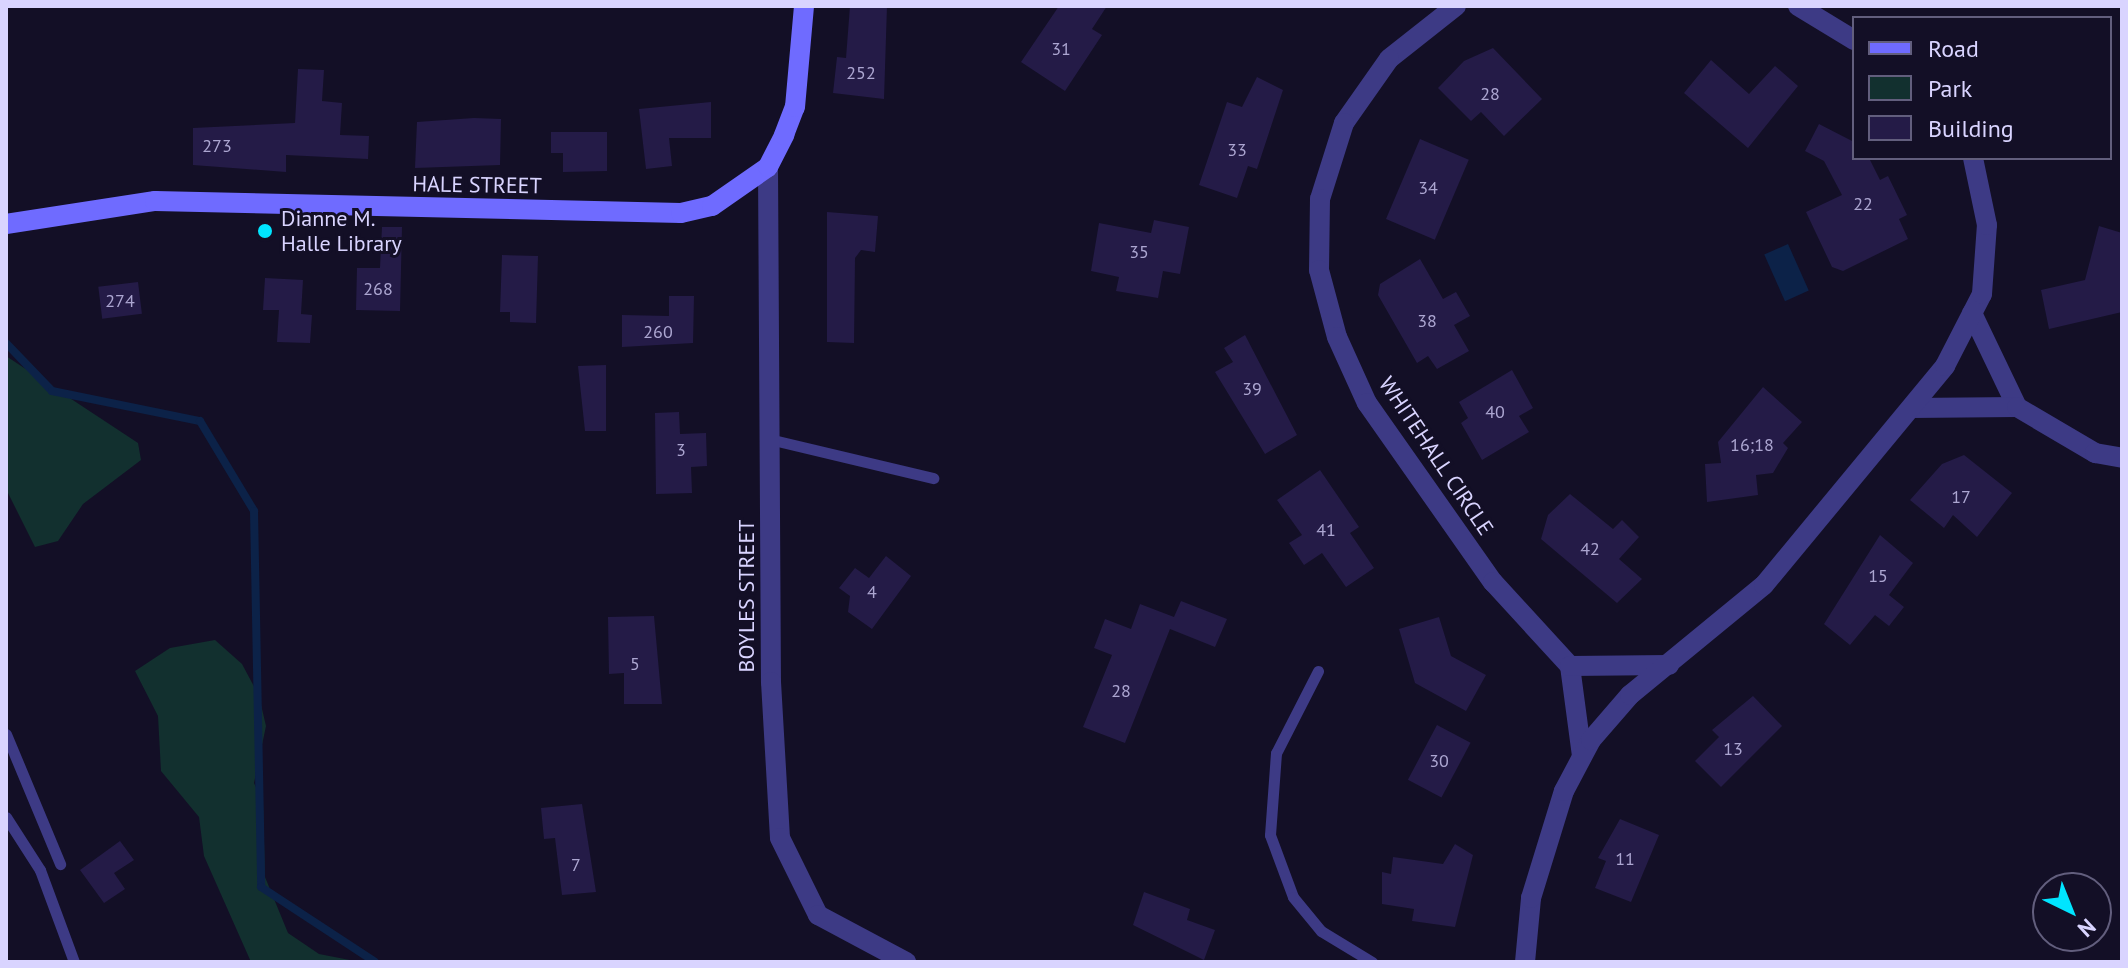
<!DOCTYPE html>
<style>
body{margin:0}
#map{position:relative;width:2128px;height:968px;overflow:hidden;background:#130f26;font-family:"PT Sans",sans-serif}
div>[style]{position:absolute}
[style*='--x']{left:calc(var(--x)*1px);top:calc(var(--y)*1px);width:calc(var(--w)*1px);rotate:calc(var(--a)*1deg)}
.green>*{inset:0;background:#12302f}
.water>*{inset:0;background:#0c2248;transform-origin:0 0}
.stream>*{height:8px;margin:-4px;padding:0 4px;transform-origin:4px;border-radius:4px;background:#0c2248}
.building>*{inset:0;background:#241b47;transform-origin:0 0}
.service>*{height:11px;margin:-5.5px;padding:0 5.5px;transform-origin:5.5px;border-radius:5.5px;background:#3d3a85}
.minor>*{height:20px;margin:-10px;padding:0 10px;transform-origin:10px;border-radius:10px;background:#3d3a85}
.tertiary>*{height:20px;margin:-10px;padding:0 10px;transform-origin:10px;border-radius:10px;background:#3d3a85}
.secondary>*{height:20px;margin:-10px;padding:0 10px;transform-origin:10px;border-radius:10px;background:#6f6bff}
.dots>*{width:22px;height:22px;translate:-50% -50%;box-sizing:border-box;border:4px solid #130f26;border-radius:50%}
span{translate:-50% -50%;white-space:nowrap;text-align:center;line-height:1.15;-webkit-text-stroke:6px #130f26;paint-order:stroke}
.number-label{font-size:18px;color:#aca6d1}
.number-label span{-webkit-text-stroke-width:0}
.street-label{font-size:22px;color:#d9d4ff}
.poi-label{font-size:22px;color:#d9d4ff}
.left{translate:0 -50%;text-align:left}
.frame{position:absolute;inset:0;border:8px solid #d9d4ff;pointer-events:none}
.legend{position:absolute;left:1852px;top:16px;width:260px;height:144px;box-sizing:border-box;background:#130f26;border:2px solid #625e7d;margin:0;padding:10px 14px;list-style:none;font-size:24px;color:#d9d4ff}
.legend li{display:flex;align-items:center;gap:16px;height:40px}
.legend b{width:40px;border:2px solid #625e7d}
.north{position:absolute;left:2032px;top:872px;width:80px;height:80px;box-sizing:border-box;background:#130f26;border:2px solid #625e7d;border-radius:50%;rotate:137deg;font-size:22px;font-weight:700;line-height:32px;text-align:center;color:#d9d4ff}
.north::after{content:'';display:block;margin:auto;width:28px;height:36px;background:#00e5ff;clip-path:polygon(50% 0,100% 100%,50% 72%,0 100%)}
</style>
<div id="map">
<div class="green">
<div style="clip-path:polygon(6px 356px,138px 443px,141px 460px,83px 504px,58px 541px,35px 547px,6px 489px)"></div>
<div style="clip-path:polygon(215px 640px,242px 664px,259px 696px,266px 726px,254px 783px,263px 803px,265px 877px,288px 933px,319px 954px,360px 962px,251px 962px,204px 856px,199px 817px,161px 771px,158px 716px,135px 671px,170px 648px)"></div>
</div>
<div class="water">
<div style="left:1788px;top:244px;width:51px;height:26px;rotate:66deg"></div>
</div>
<div class="stream">
<div style="--x:6;--y:343;--w:66;--a:46.2"></div>
<div style="--x:52;--y:391;--w:151;--a:11.5"></div>
<div style="--x:200;--y:421;--w:105;--a:59"></div>
<div style="--x:254;--y:511;--w:376;--a:88.9"></div>
<div style="--x:261;--y:887;--w:136;--a:33.3"></div>
</div>
<div class="building">
<div style="clip-path:polygon(850px 6px,887px 6px,884px 99px,833px 93px,837px 57px,846px 58px)"></div>
<div style="clip-path:polygon(1059px 6px,1107px 6px,1092px 29px,1102px 35px,1065px 91px,1021px 62px)"></div>
<div style="clip-path:polygon(1493px 48px,1542px 99px,1504px 136px,1481px 112px,1471px 121px,1438px 88px,1464px 61px)"></div>
<div style="clip-path:polygon(1711px 60px,1749px 94px,1775px 66px,1798px 86px,1748px 148px,1684px 93px)"></div>
<div style="clip-path:polygon(298px 69px,324px 70px,322px 101px,342px 103px,340px 135px,369px 136px,368px 159px,286px 155px,286px 172px,193px 165px,193px 128px,295px 123px)"></div>
<div style="clip-path:polygon(1257px 77px,1283px 90px,1257px 169px,1248px 166px,1237px 198px,1199px 185px,1227px 102px,1242px 107px)"></div>
<div style="clip-path:polygon(711px 102px,711px 138px,669px 138px,672px 166px,646px 169px,639px 109px)"></div>
<div style="clip-path:polygon(474px 118px,501px 119px,500px 165px,415px 168px,417px 122px)"></div>
<div style="clip-path:polygon(1819px 124px,1854px 142px,1854px 158px,1870px 160px,1880px 180px,1888px 176px,1907px 215px,1899px 219px,1908px 239px,1843px 271px,1832px 267px,1806px 212px,1842px 195px,1824px 161px,1805px 151px)"></div>
<div style="clip-path:polygon(551px 132px,607px 132px,607px 171px,563px 172px,563px 153px,551px 153px)"></div>
<div style="left:1420px;top:139px;width:53px;height:87px;rotate:23deg"></div>
<div style="clip-path:polygon(827px 212px,878px 216px,875px 252px,861px 250px,855px 258px,854px 343px,827px 342px)"></div>
<div style="clip-path:polygon(1154px 220px,1189px 227px,1180px 274px,1163px 271px,1158px 298px,1116px 291px,1119px 277px,1091px 271px,1099px 223px,1151px 233px)"></div>
<div style="clip-path:polygon(2099px 226px,2122px 233px,2122px 312px,2049px 329px,2041px 290px,2085px 280px)"></div>
<div style="clip-path:polygon(382px 227px,402px 227px,400px 311px,356px 310px,357px 268px,380px 268px)"></div>
<div style="clip-path:polygon(502px 255px,538px 256px,536px 323px,510px 322px,510px 312px,500px 312px)"></div>
<div style="clip-path:polygon(1420px 259px,1443px 299px,1456px 292px,1470px 316px,1454px 325px,1469px 351px,1437px 369px,1428px 356px,1417px 363px,1378px 295px,1380px 284px)"></div>
<div style="clip-path:polygon(265px 278px,303px 280px,301px 314px,312px 315px,310px 343px,277px 342px,279px 310px,263px 310px)"></div>
<div style="left:138px;top:282px;width:32px;height:40px;rotate:83deg"></div>
<div style="clip-path:polygon(669px 296px,694px 296px,693px 343px,622px 347px,622px 315px,669px 316px)"></div>
<div style="clip-path:polygon(1245px 335px,1297px 435px,1265px 454px,1215px 372px,1233px 362px,1224px 348px)"></div>
<div style="clip-path:polygon(606px 365px,606px 431px,585px 431px,578px 366px)"></div>
<div style="clip-path:polygon(1512px 370px,1533px 408px,1519px 416px,1529px 432px,1482px 460px,1461px 423px,1468px 418px,1459px 402px)"></div>
<div style="clip-path:polygon(1763px 387px,1802px 422px,1783px 443px,1788px 448px,1773px 473px,1756px 475px,1758px 495px,1707px 502px,1705px 464px,1721px 463px,1718px 442px)"></div>
<div style="clip-path:polygon(679px 412px,680px 434px,706px 433px,707px 466px,691px 467px,692px 493px,656px 494px,655px 413px)"></div>
<div style="clip-path:polygon(1964px 455px,2012px 493px,1977px 537px,1953px 515px,1944px 528px,1910px 500px,1942px 464px)"></div>
<div style="clip-path:polygon(1320px 470px,1359px 527px,1350px 533px,1374px 568px,1346px 587px,1322px 553px,1304px 565px,1289px 543px,1302px 535px,1277px 500px)"></div>
<div style="clip-path:polygon(1570px 494px,1613px 529px,1622px 520px,1639px 537px,1619px 559px,1642px 579px,1617px 603px,1541px 539px,1548px 515px)"></div>
<div style="clip-path:polygon(1880px 535px,1913px 563px,1889px 595px,1904px 607px,1889px 626px,1875px 615px,1850px 645px,1824px 624px)"></div>
<div style="clip-path:polygon(886px 556px,911px 576px,872px 629px,848px 612px,850px 596px,839px 588px,855px 568px,869px 578px)"></div>
<div style="clip-path:polygon(1181px 601px,1227px 619px,1215px 647px,1170px 629px,1125px 743px,1083px 727px,1112px 655px,1094px 648px,1105px 619px,1131px 629px,1140px 604px,1174px 617px)"></div>
<div style="clip-path:polygon(654px 616px,662px 704px,624px 704px,624px 673px,609px 674px,608px 617px)"></div>
<div style="clip-path:polygon(1439px 617px,1451px 656px,1486px 675px,1466px 711px,1415px 683px,1399px 629px)"></div>
<div style="clip-path:polygon(1753px 696px,1782px 726px,1721px 787px,1695px 761px,1719px 737px,1712px 730px)"></div>
<div style="left:1437px;top:725px;width:38px;height:62px;rotate:28deg"></div>
<div style="clip-path:polygon(582px 804px,596px 892px,562px 895px,555px 838px,544px 839px,541px 808px)"></div>
<div style="clip-path:polygon(1620px 819px,1659px 835px,1631px 902px,1595px 888px,1606px 861px,1598px 858px)"></div>
<div style="clip-path:polygon(120px 841px,134px 860px,114px 873px,125px 889px,104px 903px,80px 870px)"></div>
<div style="clip-path:polygon(1455px 844px,1473px 855px,1455px 927px,1412px 921px,1414px 909px,1382px 904px,1382px 872px,1391px 874px,1393px 857px,1443px 864px)"></div>
<div style="clip-path:polygon(1144px 892px,1190px 909px,1187px 920px,1215px 930px,1204px 960px,1133px 925px)"></div>
</div>
<div class="service">
<div style="--x:769;--y:439;--w:169;--a:13.4"></div>
<div style="--x:1318;--y:671;--w:92;--a:117.1"></div>
<div style="--x:1276;--y:753;--w:82;--a:94.2"></div>
<div style="--x:1270;--y:835;--w:66;--a:69.6"></div>
<div style="--x:1293;--y:897;--w:44;--a:50.5"></div>
<div style="--x:1321;--y:931;--w:60;--a:31.3"></div>
<div style="--x:6;--y:734;--w:141;--a:67.4"></div>
<div style="--x:6;--y:817;--w:63;--a:57.3"></div>
<div style="--x:40;--y:870;--w:98;--a:69.7"></div>
</div>
<div class="minor">
<div style="--x:1456;--y:6;--w:85;--a:141.7"></div>
<div style="--x:1389;--y:59;--w:78;--a:125.1"></div>
<div style="--x:1344;--y:123;--w:80;--a:107.5"></div>
<div style="--x:1320;--y:199;--w:71;--a:90.8"></div>
<div style="--x:1319;--y:270;--w:69;--a:75"></div>
<div style="--x:1337;--y:337;--w:72;--a:65.6"></div>
<div style="--x:1367;--y:403;--w:219;--a:54.9"></div>
<div style="--x:1493;--y:582;--w:114;--a:47.5"></div>
<div style="--x:1570;--y:666;--w:91;--a:82.4"></div>
<div style="--x:1798;--y:6;--w:66;--a:31.3"></div>
<div style="--x:1972;--y:313;--w:104;--a:64.4"></div>
<div style="--x:1911;--y:408;--w:106;--a:-0.5"></div>
<div style="--x:2017;--y:407;--w:91;--a:30.5"></div>
<div style="--x:2095;--y:453;--w:27;--a:10"></div>
<div style="--x:1570;--y:666;--w:99;--a:-0.6"></div>
<div style="--x:1525;--y:962;--w:64;--a:-84.6"></div>
<div style="--x:1531;--y:898;--w:112;--a:-72.9"></div>
<div style="--x:1564;--y:791;--w:58;--a:-62.1"></div>
<div style="--x:1591;--y:740;--w:60;--a:-49.1"></div>
<div style="--x:1630;--y:695;--w:173;--a:-39.4"></div>
<div style="--x:1764;--y:585;--w:284;--a:-50.4"></div>
<div style="--x:1945;--y:366;--w:81;--a:-62.8"></div>
<div style="--x:1982;--y:294;--w:69;--a:-85.9"></div>
<div style="--x:1987;--y:225;--w:68;--a:-101.8"></div>
</div>
<div class="tertiary">
<div style="--x:768;--y:167;--w:515;--a:89.67"></div>
<div style="--x:771;--y:682;--w:156;--a:86.7"></div>
<div style="--x:780;--y:838;--w:86;--a:63.7"></div>
<div style="--x:818;--y:915;--w:100;--a:28.1"></div>
</div>
<div class="secondary">
<div style="--x:6;--y:224;--w:151;--a:-8.8"></div>
<div style="--x:155;--y:201;--w:526;--a:1.31"></div>
<div style="--x:681;--y:213;--w:32;--a:-13"></div>
<div style="--x:712;--y:206;--w:68;--a:-34.9"></div>
<div style="--x:768;--y:167;--w:36;--a:-63"></div>
<div style="--x:784;--y:135;--w:30;--a:-69"></div>
<div style="--x:795;--y:107;--w:101;--a:-84.9"></div>
</div>
<div class="dots">
<div style="left:265px;top:231px;background:#00e5ff"></div>
</div>
<div class="number-label">
<span style="left:1061px;top:49px">31</span>
<span style="left:861px;top:73px">252</span>
<span style="left:1490px;top:94px">28</span>
<span style="left:217px;top:146px">273</span>
<span style="left:1237px;top:150px">33</span>
<span style="left:1428px;top:188px">34</span>
<span style="left:1863px;top:204px">22</span>
<span style="left:1139px;top:252px">35</span>
<span style="left:378px;top:289px">268</span>
<span style="left:120px;top:301px">274</span>
<span style="left:1427px;top:321px">38</span>
<span style="left:658px;top:332px">260</span>
<span style="left:1252px;top:389px">39</span>
<span style="left:1495px;top:412px">40</span>
<span style="left:1752px;top:445px">16;18</span>
<span style="left:681px;top:450px">3</span>
<span style="left:1961px;top:497px">17</span>
<span style="left:1326px;top:530px">41</span>
<span style="left:1590px;top:549px">42</span>
<span style="left:1878px;top:576px">15</span>
<span style="left:872px;top:592px">4</span>
<span style="left:635px;top:664px">5</span>
<span style="left:1121px;top:691px">28</span>
<span style="left:1733px;top:749px">13</span>
<span style="left:1439px;top:761px">30</span>
<span style="left:1625px;top:859px">11</span>
<span style="left:576px;top:865px">7</span>
</div>
<div class="street-label">
<span style="left:477px;top:185px;rotate:1deg">HALE STREET</span>
<span style="left:1436px;top:456px;rotate:56deg">WHITEHALL CIRCLE</span>
<span style="left:747px;top:596px;rotate:-90deg">BOYLES STREET</span>
</div>
<div class="poi-label">
<span class="left" style="left:281px;top:231px">Dianne M.<br>Halle Library</span>
</div>
<div class="frame"></div>
<ul class="legend">
<li><b style="height:10px;background:#6f6bff"></b>Road</li>
<li><b style="height:22px;background:#12302f"></b>Park</li>
<li><b style="height:22px;background:#241b47"></b>Building</li>
</ul>
<div class="north">N</div>
</div>
